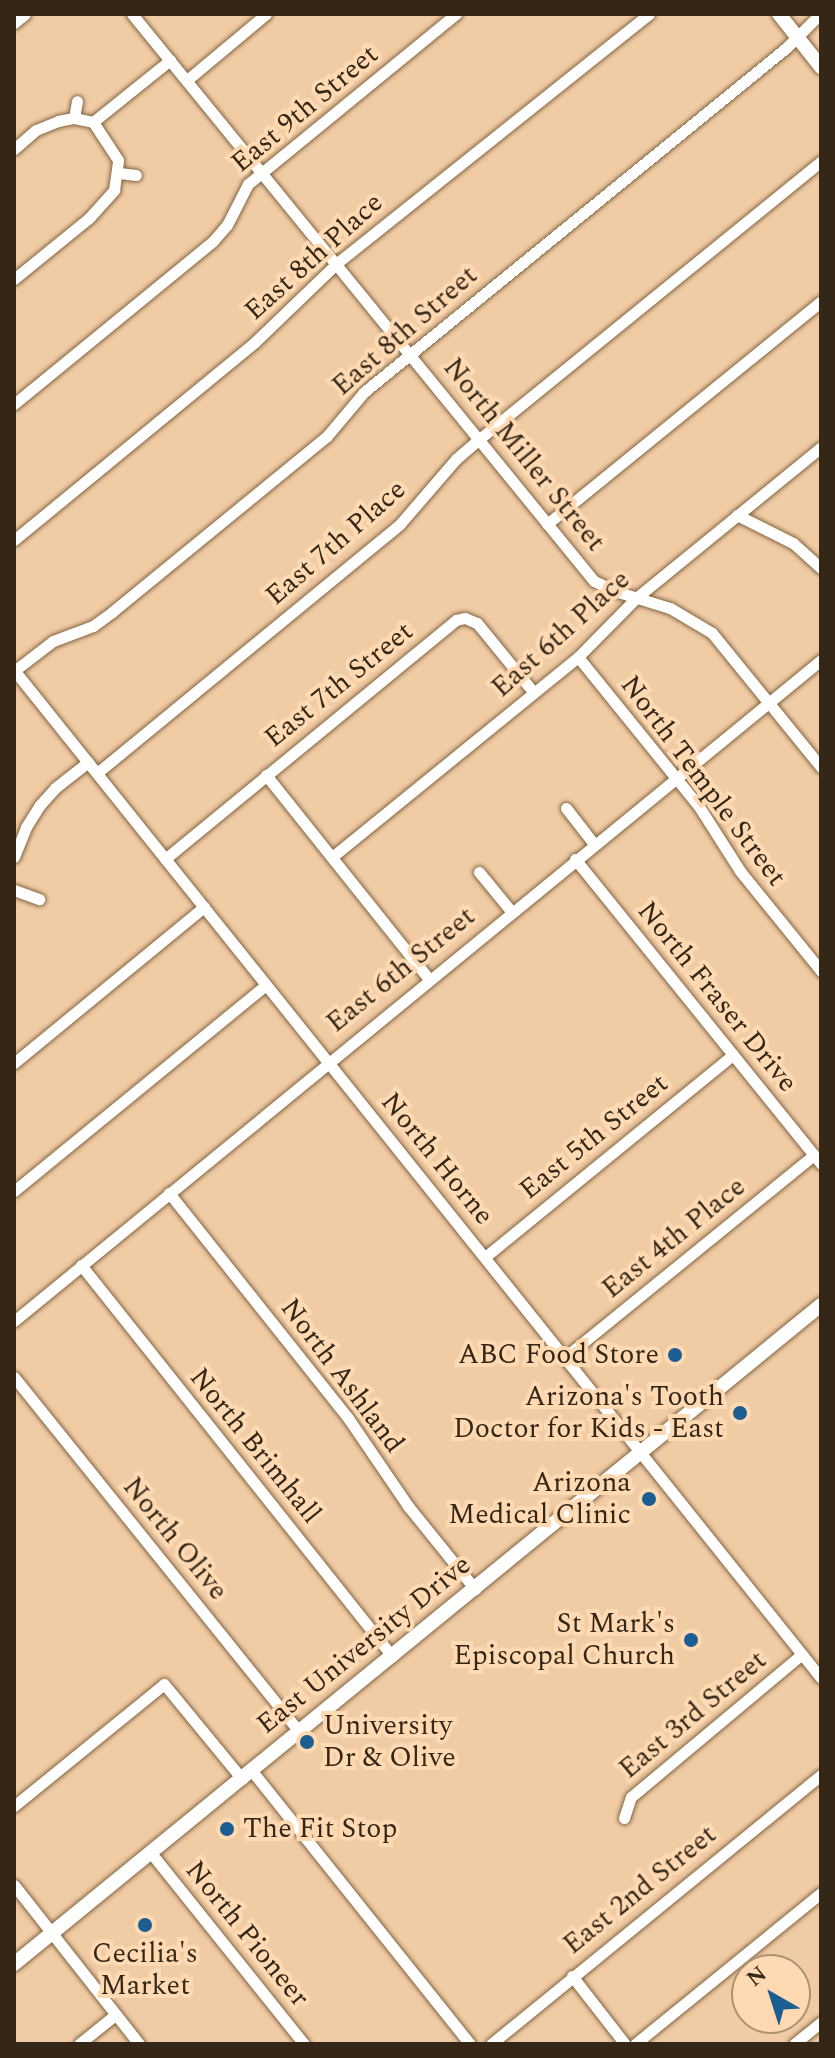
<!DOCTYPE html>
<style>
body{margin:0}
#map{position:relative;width:835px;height:2058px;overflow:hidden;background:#f0cca5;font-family:Spectral,serif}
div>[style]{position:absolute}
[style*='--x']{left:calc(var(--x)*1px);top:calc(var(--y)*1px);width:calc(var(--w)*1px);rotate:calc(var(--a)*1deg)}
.roads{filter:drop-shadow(0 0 2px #846440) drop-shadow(0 0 2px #846440)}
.minor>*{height:11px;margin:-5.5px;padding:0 5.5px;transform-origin:5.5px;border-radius:5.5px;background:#fff}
.major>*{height:14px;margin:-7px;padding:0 7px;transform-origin:7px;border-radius:7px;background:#fff}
.dots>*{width:22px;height:22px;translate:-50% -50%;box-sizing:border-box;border:4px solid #fed9b2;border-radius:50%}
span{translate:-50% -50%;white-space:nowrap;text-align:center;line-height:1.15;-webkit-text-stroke:8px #fed9b2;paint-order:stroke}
.street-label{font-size:28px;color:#352718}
.poi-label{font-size:28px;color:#352718}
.right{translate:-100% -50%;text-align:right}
.left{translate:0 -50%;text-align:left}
.frame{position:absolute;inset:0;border:16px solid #352718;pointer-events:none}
.north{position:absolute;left:731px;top:1954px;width:80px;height:80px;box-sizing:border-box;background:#fed9b2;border:2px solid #ae9274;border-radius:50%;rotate:321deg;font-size:22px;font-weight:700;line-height:32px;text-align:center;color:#352718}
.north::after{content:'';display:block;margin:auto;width:28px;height:36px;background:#1c5d92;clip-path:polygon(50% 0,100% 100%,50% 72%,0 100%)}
</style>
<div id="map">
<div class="roads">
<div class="minor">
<div style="--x:132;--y:14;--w:731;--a:50.83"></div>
<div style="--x:594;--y:581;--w:23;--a:25"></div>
<div style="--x:615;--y:591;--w:58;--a:17.2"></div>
<div style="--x:670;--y:608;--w:49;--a:30.8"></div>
<div style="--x:712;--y:633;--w:173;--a:50.9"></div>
<div style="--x:14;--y:23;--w:14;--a:-39"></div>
<div style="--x:187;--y:80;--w:103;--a:-39.9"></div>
<div style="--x:74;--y:118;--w:17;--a:-80"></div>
<div style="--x:14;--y:149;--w:29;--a:-41"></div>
<div style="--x:36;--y:130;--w:24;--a:-22"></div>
<div style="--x:58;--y:121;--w:16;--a:-11"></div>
<div style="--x:74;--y:118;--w:19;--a:12"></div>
<div style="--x:93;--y:122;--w:99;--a:-38.8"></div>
<div style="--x:119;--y:173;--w:17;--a:7"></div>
<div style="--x:14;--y:279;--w:97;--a:-39.1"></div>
<div style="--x:89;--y:218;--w:38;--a:-48"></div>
<div style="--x:114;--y:190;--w:30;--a:-82"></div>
<div style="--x:118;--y:160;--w:45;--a:-123.3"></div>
<div style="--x:14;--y:404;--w:257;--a:-39.3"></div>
<div style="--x:213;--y:241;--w:21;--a:-49"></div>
<div style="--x:227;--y:225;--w:46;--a:-62.9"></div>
<div style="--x:248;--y:184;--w:269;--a:-39.3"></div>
<div style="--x:737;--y:515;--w:63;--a:26.6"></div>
<div style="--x:793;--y:543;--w:38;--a:42"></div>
<div style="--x:547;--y:524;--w:353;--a:-39.1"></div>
<div style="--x:14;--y:540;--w:312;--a:-39.4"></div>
<div style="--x:255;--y:342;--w:114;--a:-43.9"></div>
<div style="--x:337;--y:263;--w:399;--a:-38.6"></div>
<div style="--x:578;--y:657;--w:191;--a:51"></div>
<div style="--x:698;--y:805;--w:78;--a:57.5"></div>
<div style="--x:740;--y:871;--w:129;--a:51"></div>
<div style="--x:14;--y:670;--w:1291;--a:51.32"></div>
<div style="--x:14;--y:671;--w:49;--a:-37.6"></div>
<div style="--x:53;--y:641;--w:43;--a:-20.6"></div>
<div style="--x:93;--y:626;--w:24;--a:-36"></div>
<div style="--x:112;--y:612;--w:278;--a:-39.3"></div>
<div style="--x:327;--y:436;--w:57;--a:-49.9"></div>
<div style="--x:364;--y:392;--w:544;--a:-39.19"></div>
<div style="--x:786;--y:48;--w:48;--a:-45"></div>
<div style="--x:97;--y:773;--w:392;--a:-39.4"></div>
<div style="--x:400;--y:524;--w:86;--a:-49.3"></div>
<div style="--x:456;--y:459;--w:29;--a:-41"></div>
<div style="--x:478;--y:440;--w:442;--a:-39.1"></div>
<div style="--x:266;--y:775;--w:261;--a:51.4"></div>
<div style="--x:566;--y:808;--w:46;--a:52.1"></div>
<div style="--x:14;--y:857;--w:32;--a:-68"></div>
<div style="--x:26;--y:827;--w:25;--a:-58"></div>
<div style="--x:39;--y:806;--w:24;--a:-48"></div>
<div style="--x:55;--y:788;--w:42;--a:-38.2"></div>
<div style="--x:332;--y:857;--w:317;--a:-39.1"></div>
<div style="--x:578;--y:657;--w:83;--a:-45.5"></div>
<div style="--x:636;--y:598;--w:239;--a:-39.2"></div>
<div style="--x:165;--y:859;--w:377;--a:-39.4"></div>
<div style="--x:456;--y:620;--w:9;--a:-13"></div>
<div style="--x:465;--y:618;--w:13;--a:23"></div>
<div style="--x:477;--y:623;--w:90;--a:50.8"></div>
<div style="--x:575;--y:859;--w:392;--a:51.1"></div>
<div style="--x:479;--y:872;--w:50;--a:50.6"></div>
<div style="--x:14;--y:890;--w:27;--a:20"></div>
<div style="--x:14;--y:1063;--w:246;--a:-39.4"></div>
<div style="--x:14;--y:1191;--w:325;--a:-39.3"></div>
<div style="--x:169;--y:1193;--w:288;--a:51.5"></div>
<div style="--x:348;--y:1418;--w:107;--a:55.7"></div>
<div style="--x:408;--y:1506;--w:107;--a:51.1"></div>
<div style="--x:485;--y:1257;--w:320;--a:-39.2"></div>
<div style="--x:81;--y:1265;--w:500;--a:51.5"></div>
<div style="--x:14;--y:1321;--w:1043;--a:-39.32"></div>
<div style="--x:564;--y:1358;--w:322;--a:-39.1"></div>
<div style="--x:14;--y:1377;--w:455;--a:51.2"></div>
<div style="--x:252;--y:1771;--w:349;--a:51.4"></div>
<div style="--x:14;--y:1806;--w:193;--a:-39.1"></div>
<div style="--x:164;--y:1684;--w:123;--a:50.6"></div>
<div style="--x:624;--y:1818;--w:22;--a:-72"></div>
<div style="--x:631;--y:1797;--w:222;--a:-39.9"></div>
<div style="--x:151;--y:1853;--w:245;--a:51.3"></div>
<div style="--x:14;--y:1885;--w:202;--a:51.8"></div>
<div style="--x:572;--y:1976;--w:86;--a:52.1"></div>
<div style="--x:79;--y:2044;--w:46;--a:-38.9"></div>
<div style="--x:491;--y:2044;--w:426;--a:-39.2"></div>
<div style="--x:635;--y:2044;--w:240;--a:-39.1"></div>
<div style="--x:794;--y:2044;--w:35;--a:-39"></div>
</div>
<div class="major">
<div style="--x:779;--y:14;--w:68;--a:51.6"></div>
<div style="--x:14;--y:1964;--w:1042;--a:-39.24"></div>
</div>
</div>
<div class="dots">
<div style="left:675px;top:1355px;background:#1c5d92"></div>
<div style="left:740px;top:1413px;background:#1c5d92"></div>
<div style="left:649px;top:1499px;background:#1c5d92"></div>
<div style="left:691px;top:1640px;background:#1c5d92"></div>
<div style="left:307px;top:1742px;background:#1c5d92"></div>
<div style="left:227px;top:1829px;background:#1c5d92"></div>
<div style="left:145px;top:1925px;background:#1c5d92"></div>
</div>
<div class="street-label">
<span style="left:305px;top:109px;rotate:-40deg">East 9th Street</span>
<span style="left:314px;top:257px;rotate:-42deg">East 8th Place</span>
<span style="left:405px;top:331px;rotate:-41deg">East 8th Street</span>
<span style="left:524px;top:455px;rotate:51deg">North Miller Street</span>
<span style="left:336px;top:543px;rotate:-41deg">East 7th Place</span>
<span style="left:561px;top:634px;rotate:-42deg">East 6th Place</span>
<span style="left:339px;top:685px;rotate:-39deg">East 7th Street</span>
<span style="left:703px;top:781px;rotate:53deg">North Temple Street</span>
<span style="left:401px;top:970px;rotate:-39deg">East 6th Street</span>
<span style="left:717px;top:997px;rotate:51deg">North Fraser Drive</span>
<span style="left:594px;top:1137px;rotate:-39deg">East 5th Street</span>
<span style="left:437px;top:1159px;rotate:51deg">North Horne</span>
<span style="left:674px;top:1238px;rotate:-39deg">East 4th Place</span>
<span style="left:342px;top:1376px;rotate:53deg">North Ashland</span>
<span style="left:255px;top:1446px;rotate:51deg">North Brimhall</span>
<span style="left:175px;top:1539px;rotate:51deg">North Olive</span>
<span style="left:364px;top:1645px;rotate:-39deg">East University Drive</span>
<span style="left:693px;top:1715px;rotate:-40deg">East 3rd Street</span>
<span style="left:640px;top:1890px;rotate:-39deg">East 2nd Street</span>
<span style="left:247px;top:1934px;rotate:51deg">North Pioneer</span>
</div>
<div class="poi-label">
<span class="right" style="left:659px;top:1355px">ABC Food Store</span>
<span class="right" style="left:724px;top:1413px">Arizona's Tooth<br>Doctor for Kids - East</span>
<span class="right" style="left:631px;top:1499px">Arizona<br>Medical Clinic</span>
<span class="right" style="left:675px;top:1640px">St Mark's<br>Episcopal Church</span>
<span class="left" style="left:323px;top:1742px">University<br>Dr &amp; Olive</span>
<span class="left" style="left:243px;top:1829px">The Fit Stop</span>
<span style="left:145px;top:1970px">Cecilia's<br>Market</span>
</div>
<div class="frame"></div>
<div class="north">N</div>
</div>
